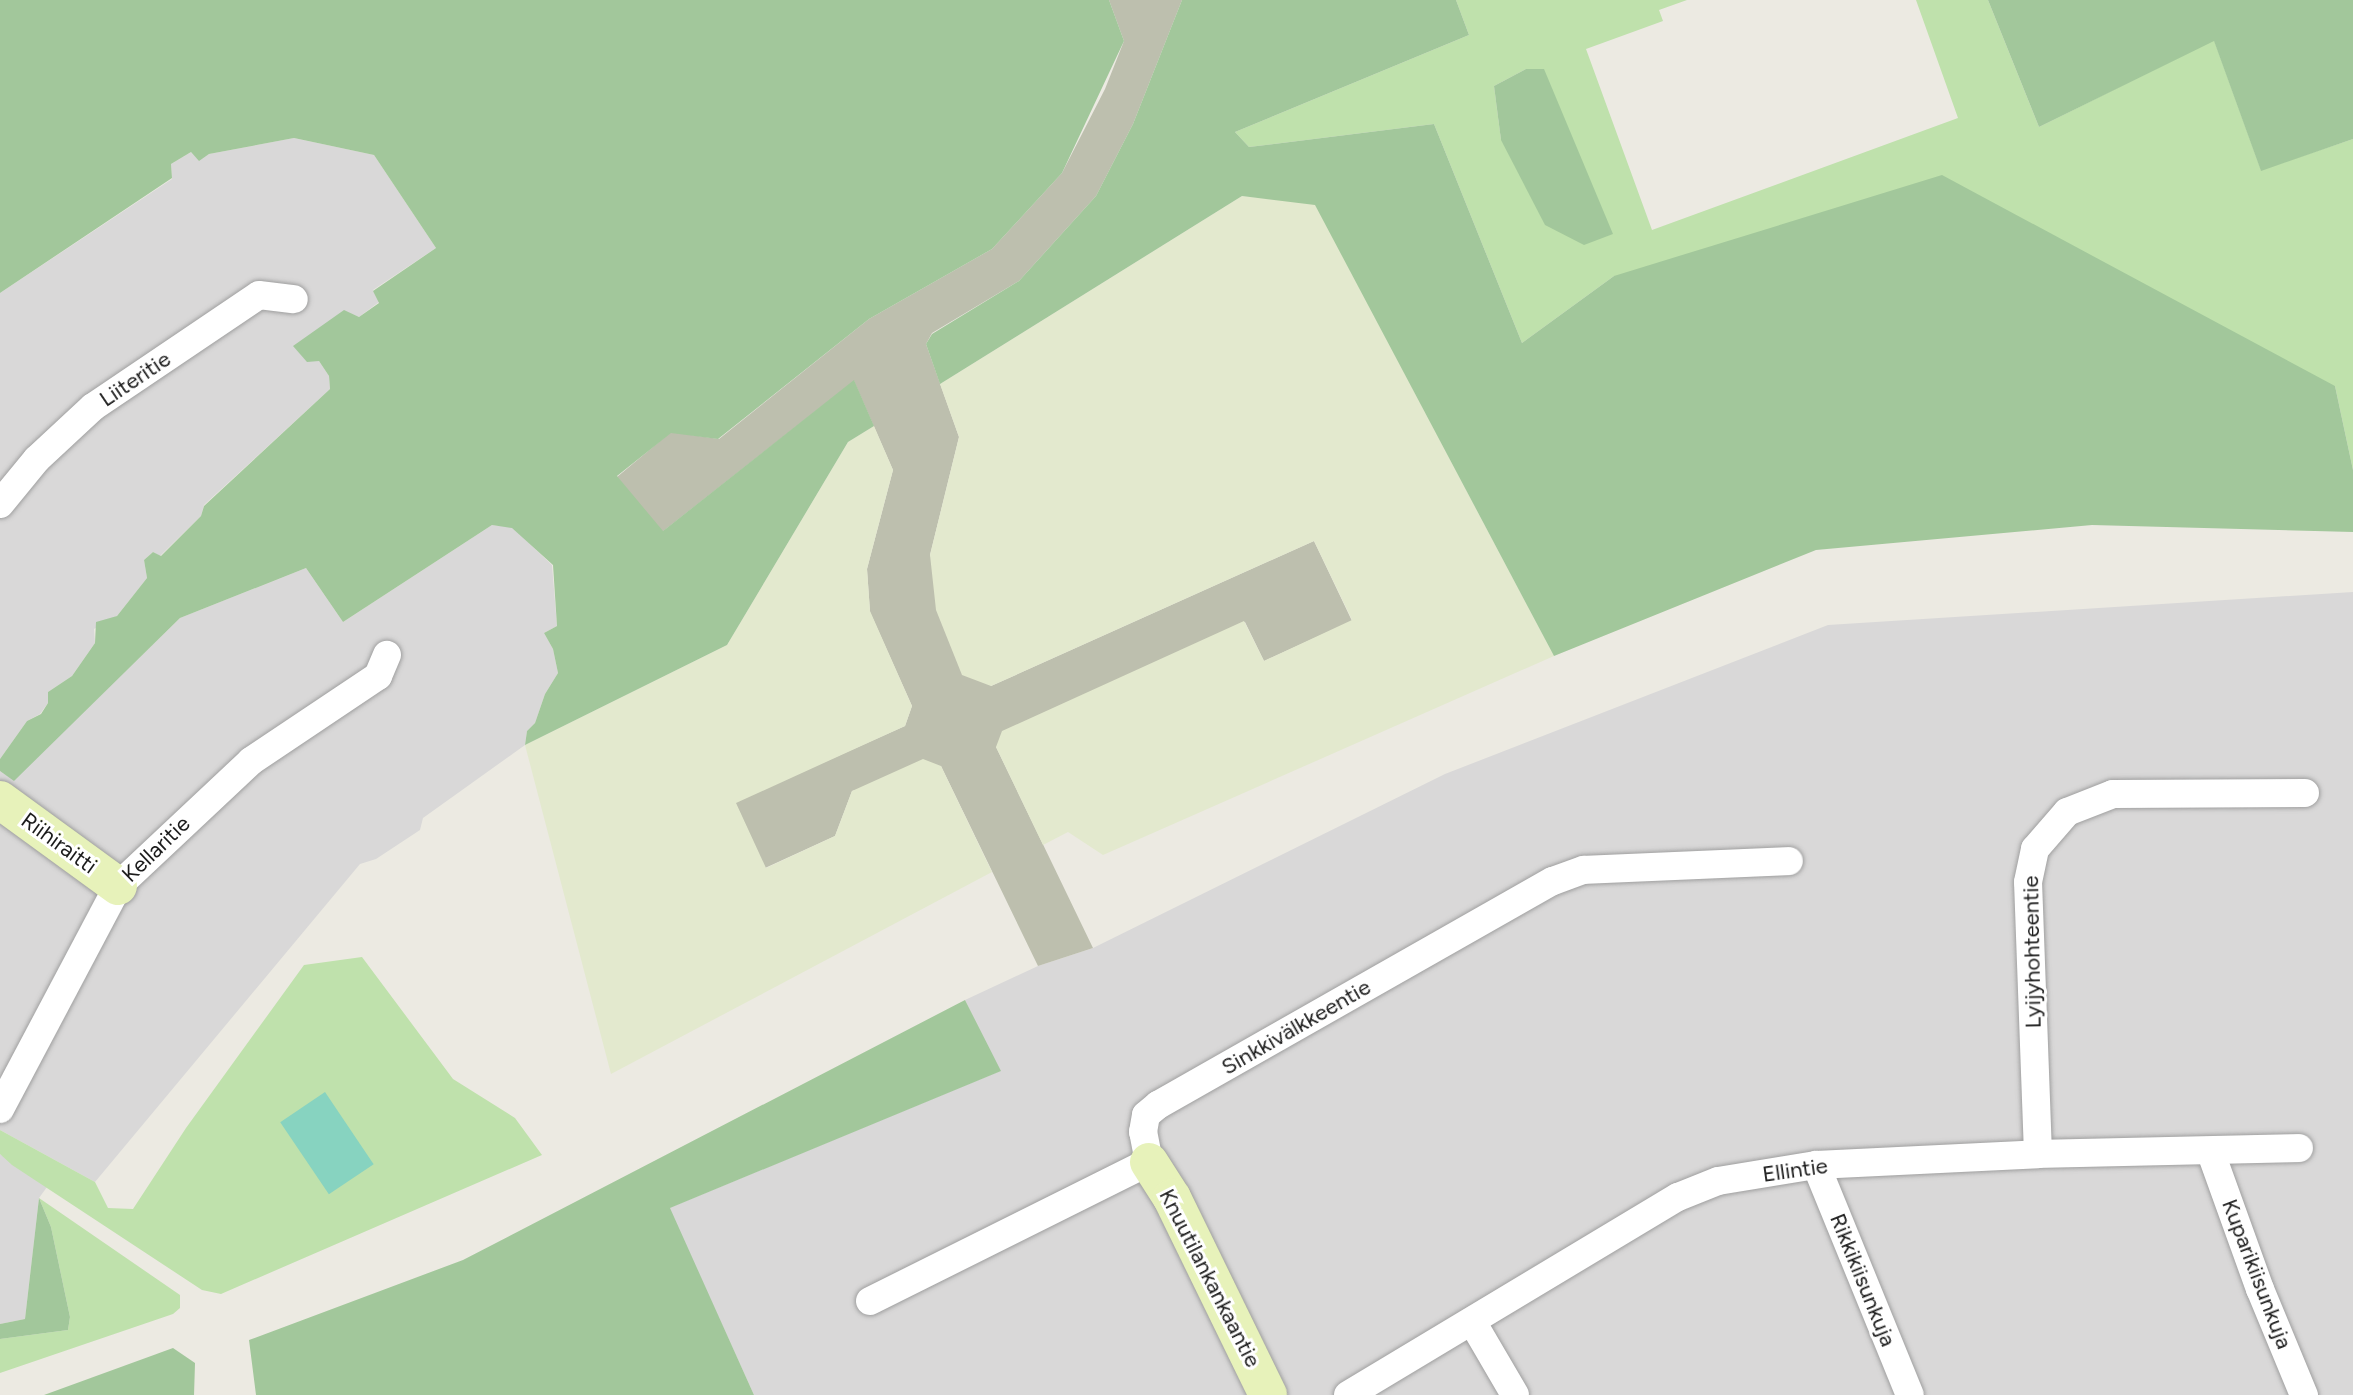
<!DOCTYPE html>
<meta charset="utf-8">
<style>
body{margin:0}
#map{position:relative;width:2353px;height:1395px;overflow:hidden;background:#eceae2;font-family:Figtree,sans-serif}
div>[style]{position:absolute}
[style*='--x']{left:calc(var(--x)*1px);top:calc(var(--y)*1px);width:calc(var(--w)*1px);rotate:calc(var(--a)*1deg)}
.residential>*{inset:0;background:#d9d8d8}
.construction>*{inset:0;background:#bdbfae}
.farmland>*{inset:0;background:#e3e9ce}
.grass>*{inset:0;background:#bfe1ac}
.forest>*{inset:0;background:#a2c79b}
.pitch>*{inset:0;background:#87d3c0;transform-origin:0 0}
.roads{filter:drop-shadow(0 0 2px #9f9f9f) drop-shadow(0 0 2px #9f9f9f)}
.street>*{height:28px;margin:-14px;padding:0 14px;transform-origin:14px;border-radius:14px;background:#fff}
.secondary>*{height:38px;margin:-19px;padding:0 19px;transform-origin:19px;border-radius:19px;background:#e7f2ba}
span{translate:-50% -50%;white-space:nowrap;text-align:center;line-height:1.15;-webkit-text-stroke:6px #fff;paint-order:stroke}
.street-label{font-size:22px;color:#1b1b1b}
</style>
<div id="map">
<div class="residential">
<div style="clip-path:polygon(294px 138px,374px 155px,436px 248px,373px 290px,379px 302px,359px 317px,343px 311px,319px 361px,329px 376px,330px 389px,204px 505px,201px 516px,160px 556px,153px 552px,144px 560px,147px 578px,117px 616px,94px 629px,95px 643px,72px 676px,48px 692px,48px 703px,40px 714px,27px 721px,0 759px,0 293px,172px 179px,171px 164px,191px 152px,199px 160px,209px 154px)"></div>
<div style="clip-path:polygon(492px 525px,512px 527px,552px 565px,557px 626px,544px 633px,553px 649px,558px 673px,545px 694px,535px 723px,527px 731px,525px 745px,423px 818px,420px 830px,376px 859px,360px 864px,95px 1182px,0 1130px,0 771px,14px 780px,180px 618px,306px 568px,343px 622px)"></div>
<div style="clip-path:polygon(2353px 592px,2353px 1395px,754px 1395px,669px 1208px,1000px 1071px,965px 1000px,1038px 966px,1093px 948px,1445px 774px,1828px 625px)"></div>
<div style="clip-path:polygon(0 1154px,47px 1187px,39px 1198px,25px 1319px,0 1324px)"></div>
</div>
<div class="construction">
<div style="clip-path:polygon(1109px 0,1182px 0,1133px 124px,1096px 196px,1019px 281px,932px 333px,926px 344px,959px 437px,930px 555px,991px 686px,1314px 541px,1352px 621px,1264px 661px,1245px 622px,996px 747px,1093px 948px,1038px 966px,941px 766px,852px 791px,835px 836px,765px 868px,735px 802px,905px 726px,912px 706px,870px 612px,867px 569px,893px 470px,854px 381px,662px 532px,617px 477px,671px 432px,719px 439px,869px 319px,992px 249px,1062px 173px,1105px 89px,1124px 41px)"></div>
</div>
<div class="farmland">
<div style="clip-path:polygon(1242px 196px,1315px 204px,1554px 656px,1103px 855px,1068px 832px,1043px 845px,996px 747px,1002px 731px,1244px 621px,1264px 661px,1352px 620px,1314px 541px,991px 686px,962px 675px,936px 610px,930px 555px,959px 437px,940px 384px)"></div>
<div style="clip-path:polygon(874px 426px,893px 470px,867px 569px,870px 611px,912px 706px,905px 726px,736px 803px,766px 868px,835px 836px,852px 791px,923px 759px,941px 766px,992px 872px,611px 1074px,525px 745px,727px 645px,848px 442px)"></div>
</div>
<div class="grass">
<div style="clip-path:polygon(evenodd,1456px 0,1687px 0,1659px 10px,1663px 21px,1586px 49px,1652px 230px,1958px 118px,1916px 0,1988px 0,2039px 127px,2214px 40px,2261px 170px,2353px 139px,2353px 470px,2335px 386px,1614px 276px,1522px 343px,1434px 124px,1249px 147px,1235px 132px,1469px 35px,1456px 0,1526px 69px,1501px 140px,1494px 86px,1526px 69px)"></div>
<div style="clip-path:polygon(362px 957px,453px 1079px,515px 1118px,542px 1155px,221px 1294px,202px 1290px,12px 1165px,0 1154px,0 1130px,95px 1182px,108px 1208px,133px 1209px,186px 1128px,304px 965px)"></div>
<div style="clip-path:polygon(39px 1198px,180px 1295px,180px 1308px,173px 1314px,0 1373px,0 1339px,68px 1330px,70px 1317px,51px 1227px)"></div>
</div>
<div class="forest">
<div style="clip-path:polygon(0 0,1109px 0,1124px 41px,1062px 173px,992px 249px,869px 319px,718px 439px,671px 433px,617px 476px,663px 531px,854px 380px,874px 426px,848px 442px,727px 645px,525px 745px,527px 731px,535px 723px,545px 694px,558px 673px,553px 649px,544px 633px,557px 626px,553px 565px,512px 528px,492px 525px,343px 622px,306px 568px,180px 618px,14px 781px,0 771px,0 759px,27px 721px,41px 714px,48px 703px,48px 692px,72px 676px,95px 643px,96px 622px,117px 616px,147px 578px,144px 560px,153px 552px,161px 556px,201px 516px,204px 506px,330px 389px,329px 376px,319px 361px,307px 362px,293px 346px,344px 310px,359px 317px,379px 303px,373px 291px,436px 248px,374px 155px,294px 138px,209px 154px,199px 161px,191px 152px,171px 164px,172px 178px,0 293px)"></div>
<div style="clip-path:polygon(1182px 0,1456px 0,1469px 35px,1235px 132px,1249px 147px,1434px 124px,1522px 343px,1614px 276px,1942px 175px,2335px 386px,2353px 470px,2353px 532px,2092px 525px,1816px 550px,1554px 656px,1315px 205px,1242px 196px,940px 384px,926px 344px,932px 334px,1019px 281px,1096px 196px,1133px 124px)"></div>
<div style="clip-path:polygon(1988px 0,2353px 0,2353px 139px,2261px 171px,2214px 41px,2039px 127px)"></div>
<div style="clip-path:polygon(1526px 69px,1544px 69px,1613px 234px,1584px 245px,1545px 225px,1501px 140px,1494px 86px)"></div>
<div style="clip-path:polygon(965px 1000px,1001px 1071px,670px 1208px,754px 1395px,256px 1395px,249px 1340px,463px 1260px)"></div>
<div style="clip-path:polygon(39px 1198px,51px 1227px,70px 1317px,68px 1330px,0 1339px,0 1324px,25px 1319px)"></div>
<div style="clip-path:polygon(173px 1348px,195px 1363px,194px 1395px,44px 1395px)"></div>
</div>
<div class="pitch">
<div style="left:325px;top:1092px;width:87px;height:54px;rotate:56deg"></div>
</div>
<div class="roads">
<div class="street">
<div style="--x:0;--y:504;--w:58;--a:-50.6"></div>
<div style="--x:37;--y:459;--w:76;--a:-42.9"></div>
<div style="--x:93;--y:407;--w:200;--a:-34"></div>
<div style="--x:259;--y:295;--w:35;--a:7"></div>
<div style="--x:0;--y:1109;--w:252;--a:-62.1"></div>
<div style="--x:118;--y:886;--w:183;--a:-43.2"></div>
<div style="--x:251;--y:761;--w:153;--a:-33.8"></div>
<div style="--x:378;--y:676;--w:23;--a:-67"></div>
<div style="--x:2211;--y:1153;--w:145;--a:70.2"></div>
<div style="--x:2260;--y:1289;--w:115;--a:67.5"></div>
<div style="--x:2038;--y:1154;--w:272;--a:-92.1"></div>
<div style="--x:2028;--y:882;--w:34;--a:-78"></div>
<div style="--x:2035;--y:849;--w:49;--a:-49.1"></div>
<div style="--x:2067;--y:812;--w:49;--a:-21.4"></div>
<div style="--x:2113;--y:794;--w:192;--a:-0.3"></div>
<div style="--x:1816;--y:1165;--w:248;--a:67.8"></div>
<div style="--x:870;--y:1301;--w:312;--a:-26.5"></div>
<div style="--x:1149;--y:1162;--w:31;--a:-101"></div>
<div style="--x:1143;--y:1132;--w:17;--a:-80"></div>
<div style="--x:1146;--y:1115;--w:16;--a:-40"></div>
<div style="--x:1158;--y:1105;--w:454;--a:-29.6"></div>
<div style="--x:1553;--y:881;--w:33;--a:-20"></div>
<div style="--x:1584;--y:870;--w:205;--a:-2.5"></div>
<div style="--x:1473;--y:1323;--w:83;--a:59.7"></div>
<div style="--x:1348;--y:1395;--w:385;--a:-31"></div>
<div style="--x:1678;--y:1197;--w:43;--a:-21.8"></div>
<div style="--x:1718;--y:1181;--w:99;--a:-9.3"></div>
<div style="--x:1816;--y:1165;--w:222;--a:-2.8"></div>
<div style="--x:2038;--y:1154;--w:261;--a:-1.3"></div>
</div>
<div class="secondary">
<div style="--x:0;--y:800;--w:146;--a:36.1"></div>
<div style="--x:1149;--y:1162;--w:43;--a:57.4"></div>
<div style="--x:1172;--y:1198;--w:219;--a:64"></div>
</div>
</div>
<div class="street-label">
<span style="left:135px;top:379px;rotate:-34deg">Liiteritie</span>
<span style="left:59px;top:843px;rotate:36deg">Riihiraitti</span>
<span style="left:156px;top:849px;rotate:-44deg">Kellaritie</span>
<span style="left:2032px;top:952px;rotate:-91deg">Lyijyhohteentie</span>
<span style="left:1296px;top:1027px;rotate:-30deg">Sinkkivälkkeentie</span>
<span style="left:1795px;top:1170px;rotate:-8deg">Ellintie</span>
<span style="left:2257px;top:1274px;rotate:69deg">Kuparikiisunkuja</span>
<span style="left:1210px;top:1278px;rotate:63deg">Knuutilankankaantie</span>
<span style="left:1863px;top:1280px;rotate:68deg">Rikkikiisunkuja</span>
</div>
</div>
